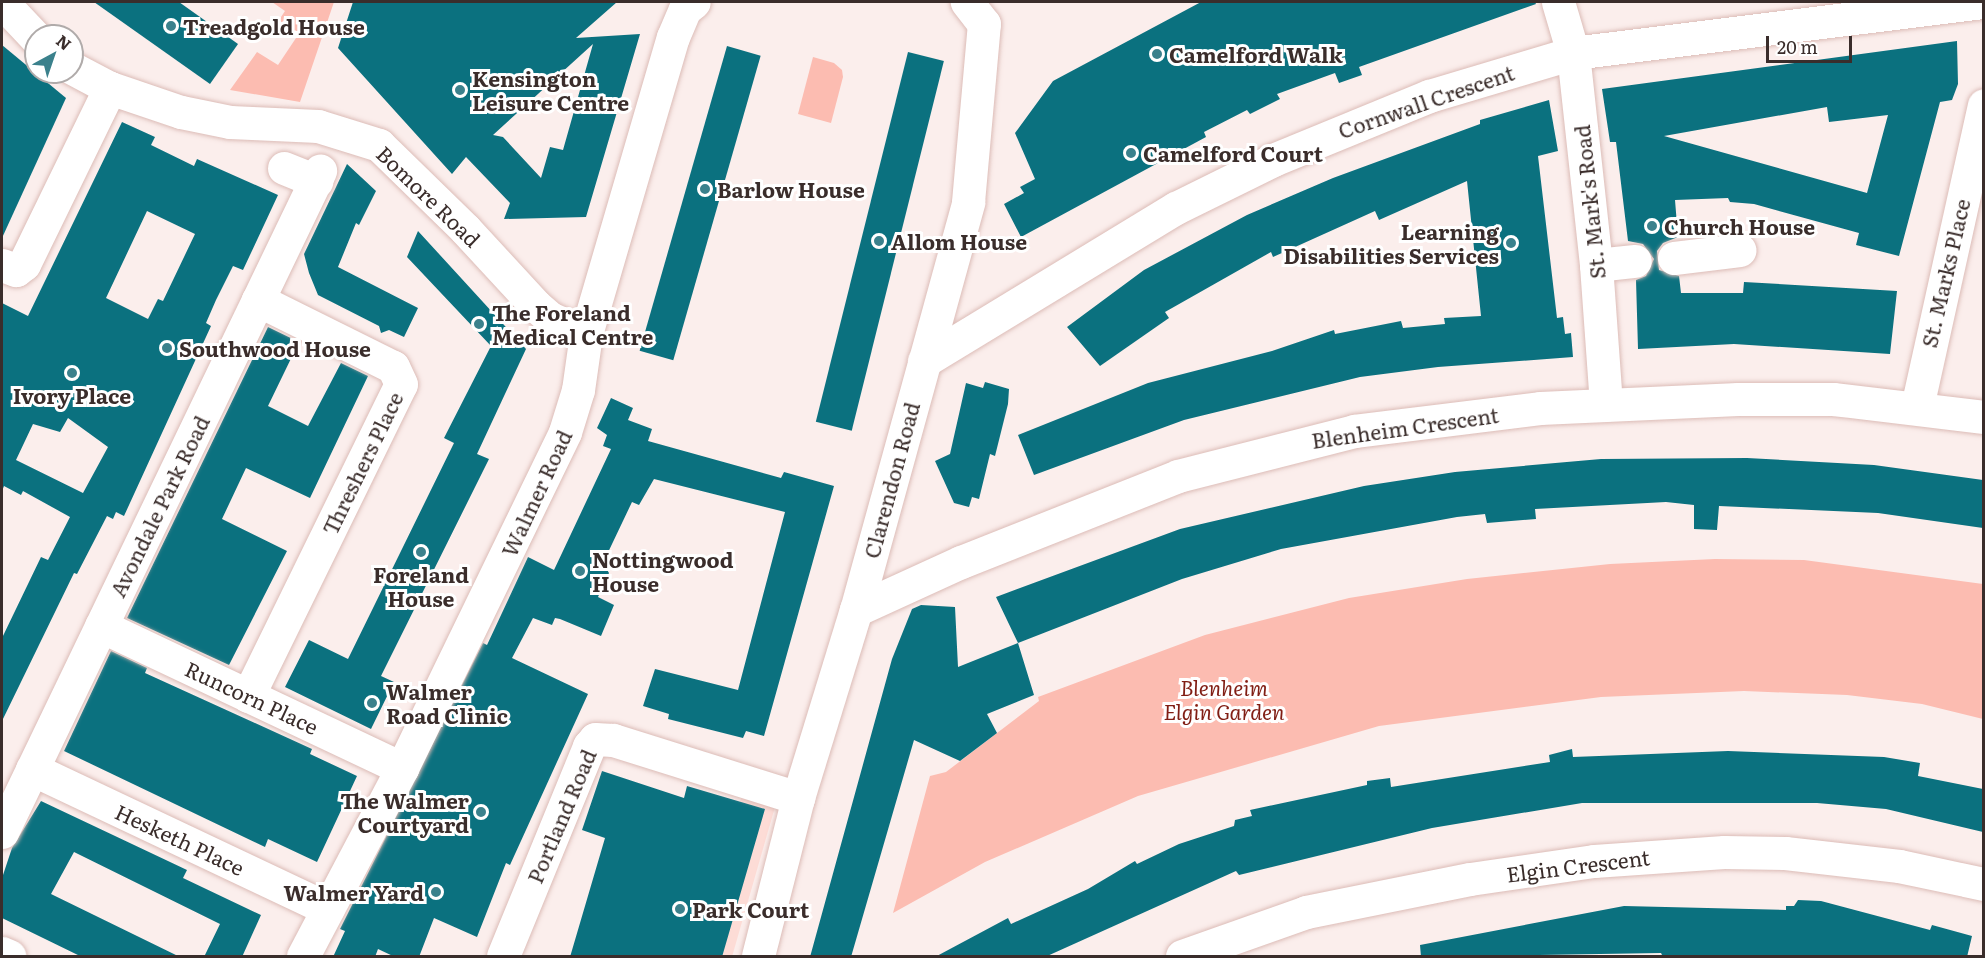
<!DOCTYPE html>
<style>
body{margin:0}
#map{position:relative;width:1985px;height:958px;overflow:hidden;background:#fbeeec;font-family:Literata,serif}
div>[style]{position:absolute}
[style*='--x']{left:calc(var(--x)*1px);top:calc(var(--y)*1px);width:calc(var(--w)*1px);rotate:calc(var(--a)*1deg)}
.built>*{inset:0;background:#fddcd6;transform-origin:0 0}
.green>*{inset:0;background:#fcbcb1}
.building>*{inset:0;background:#0b717f;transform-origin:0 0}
.roads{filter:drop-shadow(0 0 2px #dcbcb7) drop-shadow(0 0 2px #dcbcb7)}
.minor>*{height:33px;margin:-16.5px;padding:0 16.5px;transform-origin:16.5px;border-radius:16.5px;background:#fff}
.dots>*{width:16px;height:16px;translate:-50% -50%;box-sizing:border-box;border:3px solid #fff;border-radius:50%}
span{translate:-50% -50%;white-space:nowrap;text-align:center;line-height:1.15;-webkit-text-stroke:6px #fff;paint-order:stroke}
.poi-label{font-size:21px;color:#3a2d2b;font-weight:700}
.left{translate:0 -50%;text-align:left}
.right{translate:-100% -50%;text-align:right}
.street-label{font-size:21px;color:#3a2d2b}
.park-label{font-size:21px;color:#811e14;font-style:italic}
.frame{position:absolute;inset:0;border:3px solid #3a2d2b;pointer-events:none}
.north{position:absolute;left:24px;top:24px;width:60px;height:60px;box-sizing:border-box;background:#fff;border:2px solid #b0abaa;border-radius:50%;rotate:40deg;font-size:16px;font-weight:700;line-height:24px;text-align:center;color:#3a2d2b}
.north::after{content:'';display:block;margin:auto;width:21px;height:27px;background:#3b818c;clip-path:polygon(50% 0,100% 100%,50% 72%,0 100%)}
.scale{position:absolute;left:1766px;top:36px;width:86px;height:27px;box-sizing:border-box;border:3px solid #3a2d2b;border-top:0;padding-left:8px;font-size:18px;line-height:21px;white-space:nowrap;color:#3a2d2b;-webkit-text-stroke:4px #fff;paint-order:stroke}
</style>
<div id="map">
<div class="built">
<div style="left:742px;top:795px;width:35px;height:168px;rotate:16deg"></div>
</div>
<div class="green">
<div style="clip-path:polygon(272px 2px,334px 2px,300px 102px,230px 90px,257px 52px,278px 65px,298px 35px,279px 20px,285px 11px)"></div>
<div style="clip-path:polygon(813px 57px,834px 63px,842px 70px,843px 77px,831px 123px,798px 114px)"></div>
<div style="clip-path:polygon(1715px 559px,1804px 560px,1983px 584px,1983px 719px,1922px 704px,1847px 695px,1744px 691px,1601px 697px,1379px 726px,1138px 796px,985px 862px,893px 913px,930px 776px,946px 772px,1039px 701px,1038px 697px,1205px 635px,1349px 598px,1467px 579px,1610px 564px)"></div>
</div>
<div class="building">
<div style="clip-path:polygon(94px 2px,179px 2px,238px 44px,210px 84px)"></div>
<div style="clip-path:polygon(evenodd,353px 2px,617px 2px,576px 38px,640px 34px,586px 217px,504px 219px,510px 203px,466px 157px,452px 174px,338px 48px,353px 2px,593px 44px,563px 150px,550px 147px,541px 178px,503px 137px,493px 135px,593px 44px)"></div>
<div style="clip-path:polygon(1201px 2px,1535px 2px,1536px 4px,1359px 67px,1362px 75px,1339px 83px,1335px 73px,1277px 94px,1280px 99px,1250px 114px,1247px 110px,1204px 132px,1206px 137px,1021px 237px,1004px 204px,1024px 193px,1020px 187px,1035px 179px,1015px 133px,1053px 81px)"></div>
<div style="clip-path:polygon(evenodd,1957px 41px,1958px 84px,1952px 100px,1940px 102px,1899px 256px,1856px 245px,1859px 233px,1754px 204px,1730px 202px,1728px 198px,1675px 200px,1678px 237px,1663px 243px,1657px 251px,1659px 270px,1679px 276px,1681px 293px,1743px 293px,1744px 282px,1897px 291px,1890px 354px,1734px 344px,1638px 349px,1636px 280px,1646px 276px,1654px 259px,1643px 244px,1628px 241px,1616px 142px,1610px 142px,1602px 89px,1957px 41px,1827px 107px,1829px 122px,1888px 115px,1867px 193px,1664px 136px,1827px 107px)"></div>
<div style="clip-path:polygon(2px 45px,66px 98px,2px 238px)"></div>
<div style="left:727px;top:46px;width:35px;height:317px;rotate:16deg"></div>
<div style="left:908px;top:52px;width:37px;height:381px;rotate:14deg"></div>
<div style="clip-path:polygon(1549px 100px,1558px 151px,1538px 156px,1557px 318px,1563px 317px,1565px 334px,1571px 333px,1573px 357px,1438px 367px,1360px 377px,1184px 420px,1034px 475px,1018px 435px,1148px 383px,1272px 351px,1334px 330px,1335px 334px,1401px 321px,1403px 328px,1445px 324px,1444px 318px,1481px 316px,1467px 181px,1379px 220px,1375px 211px,1273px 257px,1271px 252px,1165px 312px,1169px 318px,1100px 366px,1067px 327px,1144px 270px,1247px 215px,1333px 178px,1480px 124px,1480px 120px)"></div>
<div style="clip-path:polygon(evenodd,122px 122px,155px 137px,151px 145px,194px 166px,197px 159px,278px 195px,243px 270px,233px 266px,216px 300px,206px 323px,211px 326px,124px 516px,116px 512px,113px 519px,107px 516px,77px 574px,74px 573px,2px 721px,2px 638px,41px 557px,48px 560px,70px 517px,23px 491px,21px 495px,4px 486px,2px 491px,2px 303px,28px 316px,122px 122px,147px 211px,195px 234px,163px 301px,158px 299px,148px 319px,106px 298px,147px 211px,122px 122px,68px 418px,108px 447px,83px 493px,16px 460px,33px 424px,60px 432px,68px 418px)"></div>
<div style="clip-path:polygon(347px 164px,376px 191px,359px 225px,356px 223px,338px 267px,418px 308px,404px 337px,389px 330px,381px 333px,379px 326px,318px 295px,309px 273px,304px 254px)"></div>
<div style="clip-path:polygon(418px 231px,526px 349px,477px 454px,489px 459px,381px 676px,394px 682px,371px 729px,285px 687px,309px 640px,348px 659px,454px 443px,444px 438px,491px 346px,407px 257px)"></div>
<div style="clip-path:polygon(268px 327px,299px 342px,268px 406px,308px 426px,341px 363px,368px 376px,310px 498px,246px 468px,222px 519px,287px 551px,229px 665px,127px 618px)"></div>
<div style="clip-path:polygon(985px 382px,1009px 389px,1008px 404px,995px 456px,990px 454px,979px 499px,972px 497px,969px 507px,954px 503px,935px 461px,950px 454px,966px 383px,983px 388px)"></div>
<div style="clip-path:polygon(611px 398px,633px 408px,628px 420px,652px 429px,648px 441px,781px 478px,784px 472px,834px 486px,764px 736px,746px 731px,743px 738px,668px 719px,669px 714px,643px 706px,655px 669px,738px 690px,785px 512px,654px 479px,639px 505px,632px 502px,603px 563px,609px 573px,598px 597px,614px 605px,601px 636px,560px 619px,555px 618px,552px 625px,533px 618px,512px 658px,588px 694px,510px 865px,506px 863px,477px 937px,434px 918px,419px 957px,395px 957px,378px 949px,375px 957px,333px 957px,345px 931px,340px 929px,483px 643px,487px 645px,528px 557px,554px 570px,611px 449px,603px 446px,607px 435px,597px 428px)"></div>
<div style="clip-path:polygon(1747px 458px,1874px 465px,1983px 480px,1983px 528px,1878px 513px,1719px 506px,1717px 530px,1694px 529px,1694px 505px,1666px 502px,1535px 509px,1536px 519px,1487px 523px,1485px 514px,1457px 517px,1281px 549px,1182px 579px,1018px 643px,996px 597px,1180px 529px,1364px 486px,1455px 472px,1601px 459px)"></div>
<div style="clip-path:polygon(921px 605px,955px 607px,958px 667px,1018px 643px,1034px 695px,987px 714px,997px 733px,960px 761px,914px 740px,851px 957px,810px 957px,892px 659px,912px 609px)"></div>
<div style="clip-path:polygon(111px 651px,147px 668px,145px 673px,312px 749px,310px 754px,357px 776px,317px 862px,268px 839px,265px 847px,64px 751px)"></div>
<div style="clip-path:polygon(1572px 749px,1573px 757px,1728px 751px,1884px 757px,1920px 763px,1918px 776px,1983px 789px,1983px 832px,1886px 809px,1817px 803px,1582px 803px,1432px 828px,1239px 875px,1236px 871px,1045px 957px,935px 957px,1008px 918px,1011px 924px,1088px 889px,1135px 861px,1137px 864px,1179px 844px,1234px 826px,1235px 820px,1252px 816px,1250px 810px,1367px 785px,1367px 781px,1390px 778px,1391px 787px,1550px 762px,1549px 755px)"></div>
<div style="clip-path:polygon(602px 771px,684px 798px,687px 786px,765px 809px,722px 957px,570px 957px,605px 838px,582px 830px)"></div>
<div style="clip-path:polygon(41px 801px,187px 870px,183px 878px,261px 915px,242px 957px,204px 957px,220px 924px,74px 852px,51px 894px,180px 957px,82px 957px,2px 918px,2px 878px,12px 848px)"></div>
<div style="clip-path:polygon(1798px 900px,1821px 901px,1930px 930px,1932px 925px,1972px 936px,1967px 957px,1663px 957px,1661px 953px,1421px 957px,1420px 945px,1624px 906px,1786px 910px,1786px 906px,1794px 906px)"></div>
</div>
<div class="roads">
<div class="minor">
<div style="--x:2;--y:2;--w:50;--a:46.6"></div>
<div style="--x:1558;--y:2;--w:53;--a:73.6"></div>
<div style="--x:1573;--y:53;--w:213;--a:83.8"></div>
<div style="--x:1596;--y:265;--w:140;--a:85.9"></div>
<div style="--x:72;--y:68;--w:43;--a:27.8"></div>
<div style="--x:110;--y:88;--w:75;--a:18.7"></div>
<div style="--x:181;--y:112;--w:50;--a:11.5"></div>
<div style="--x:230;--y:122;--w:88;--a:2.6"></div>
<div style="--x:318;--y:126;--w:64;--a:17.3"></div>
<div style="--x:379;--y:145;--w:120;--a:44.3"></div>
<div style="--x:465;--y:229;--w:105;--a:47.3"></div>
<div style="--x:536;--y:306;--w:18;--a:41"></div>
<div style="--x:550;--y:318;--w:39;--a:24"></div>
<div style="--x:284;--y:168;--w:35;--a:22"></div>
<div style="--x:1674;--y:258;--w:66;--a:-6.9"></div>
<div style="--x:2;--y:265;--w:15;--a:20"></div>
<div style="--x:16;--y:270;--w:10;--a:-37"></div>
<div style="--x:24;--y:264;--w:196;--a:-64"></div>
<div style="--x:1596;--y:265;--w:39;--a:-6"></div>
<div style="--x:924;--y:361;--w:295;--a:-31.3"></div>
<div style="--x:1176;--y:208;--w:108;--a:-26.3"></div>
<div style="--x:1273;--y:160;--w:169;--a:-22.3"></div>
<div style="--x:1429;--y:96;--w:150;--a:-16.6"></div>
<div style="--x:1573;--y:53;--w:414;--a:-7.1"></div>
<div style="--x:1917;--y:407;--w:309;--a:-77.5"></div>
<div style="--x:856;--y:610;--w:115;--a:-24.6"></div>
<div style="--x:961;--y:562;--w:233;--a:-21.6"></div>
<div style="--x:1178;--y:476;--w:182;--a:-14.3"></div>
<div style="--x:1354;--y:431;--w:187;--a:-7"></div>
<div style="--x:1540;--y:408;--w:198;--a:-2.6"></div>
<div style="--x:1738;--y:399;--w:95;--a:0"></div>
<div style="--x:1833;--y:399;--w:152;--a:6.8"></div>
<div style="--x:101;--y:626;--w:333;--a:25.3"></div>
<div style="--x:248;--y:696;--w:347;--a:-63.9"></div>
<div style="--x:401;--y:384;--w:19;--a:-115"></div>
<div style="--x:393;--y:367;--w:151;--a:-153.6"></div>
<div style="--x:32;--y:769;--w:327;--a:25.3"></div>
<div style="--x:2;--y:832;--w:734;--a:-64.31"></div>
<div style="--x:2;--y:953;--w:8;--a:23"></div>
<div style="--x:303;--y:956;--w:212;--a:-62.2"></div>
<div style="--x:402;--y:768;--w:373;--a:-64.1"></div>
<div style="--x:565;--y:432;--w:44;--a:-72.8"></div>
<div style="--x:578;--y:390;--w:57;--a:-81.9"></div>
<div style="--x:586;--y:334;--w:309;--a:-73.7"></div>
<div style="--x:673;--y:37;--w:30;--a:-67"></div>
<div style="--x:685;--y:9;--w:11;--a:-38"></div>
<div style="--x:503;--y:956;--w:227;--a:-67.7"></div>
<div style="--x:589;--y:746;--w:9;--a:-49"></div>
<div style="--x:595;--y:739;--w:18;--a:3"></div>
<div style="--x:613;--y:740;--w:194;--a:17.4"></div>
<div style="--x:758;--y:956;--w:163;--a:-75.8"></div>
<div style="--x:798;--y:798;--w:197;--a:-72.9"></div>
<div style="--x:856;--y:610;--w:423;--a:-74.6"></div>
<div style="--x:968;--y:202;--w:179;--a:-84.9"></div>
<div style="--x:984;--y:24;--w:28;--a:-128"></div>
<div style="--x:1182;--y:956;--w:132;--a:-19.5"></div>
<div style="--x:1306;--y:912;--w:167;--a:-11.4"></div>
<div style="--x:1470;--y:879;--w:125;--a:-8.3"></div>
<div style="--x:1594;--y:861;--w:130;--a:-4"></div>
<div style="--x:1724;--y:852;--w:61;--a:0.9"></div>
<div style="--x:1785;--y:853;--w:115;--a:6.5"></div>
<div style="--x:1899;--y:866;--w:87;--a:12"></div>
</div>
</div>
<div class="dots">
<div style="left:171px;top:26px;background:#3b818c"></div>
<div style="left:1157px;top:54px;background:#3b818c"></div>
<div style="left:460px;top:90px;background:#3b818c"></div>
<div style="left:1131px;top:153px;background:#3b818c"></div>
<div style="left:705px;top:189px;background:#3b818c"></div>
<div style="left:1652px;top:226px;background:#3b818c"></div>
<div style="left:879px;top:241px;background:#3b818c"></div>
<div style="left:1511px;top:243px;background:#3b818c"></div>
<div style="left:479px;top:324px;background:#3b818c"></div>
<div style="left:167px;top:348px;background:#3b818c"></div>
<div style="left:72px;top:373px;background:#3b818c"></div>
<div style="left:421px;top:552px;background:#3b818c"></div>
<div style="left:580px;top:571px;background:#3b818c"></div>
<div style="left:372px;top:703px;background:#3b818c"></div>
<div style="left:481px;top:812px;background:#3b818c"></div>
<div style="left:436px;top:892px;background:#3b818c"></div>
<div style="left:680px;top:909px;background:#3b818c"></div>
</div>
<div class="poi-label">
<span class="left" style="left:183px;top:26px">Treadgold House</span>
<span class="left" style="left:1169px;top:54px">Camelford Walk</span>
<span class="left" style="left:472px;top:90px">Kensington<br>Leisure Centre</span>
<span class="left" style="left:1143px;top:153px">Camelford Court</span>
<span class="left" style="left:717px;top:189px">Barlow House</span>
<span class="left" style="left:1664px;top:226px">Church House</span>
<span class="right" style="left:1499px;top:243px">Learning<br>Disabilities Services</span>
<span class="left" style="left:891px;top:241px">Allom House</span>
<span class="left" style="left:492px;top:324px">The Foreland<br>Medical Centre</span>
<span class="left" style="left:179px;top:348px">Southwood House</span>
<span style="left:72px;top:395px">Ivory Place</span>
<span class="left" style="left:592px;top:571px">Nottingwood<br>House</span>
<span style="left:421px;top:586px">Foreland<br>House</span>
<span class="left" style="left:386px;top:703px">Walmer<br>Road Clinic</span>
<span class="right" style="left:469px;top:812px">The Walmer<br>Courtyard</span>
<span class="right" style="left:424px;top:892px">Walmer Yard</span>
<span class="left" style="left:692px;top:909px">Park Court</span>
</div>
<div class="street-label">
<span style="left:1426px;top:101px;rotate:-19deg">Cornwall Crescent</span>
<span style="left:429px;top:196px;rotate:44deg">Bomore Road</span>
<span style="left:1589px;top:202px;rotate:-96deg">St. Mark's Road</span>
<span style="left:1945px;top:273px;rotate:-77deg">St. Marks Place</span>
<span style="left:1405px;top:427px;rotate:-8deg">Blenheim Crescent</span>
<span style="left:362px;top:463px;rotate:-64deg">Threshers Place</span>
<span style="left:891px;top:480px;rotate:-75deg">Clarendon Road</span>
<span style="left:536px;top:493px;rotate:-65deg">Walmer Road</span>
<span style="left:159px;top:506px;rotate:-64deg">Avondale Park Road</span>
<span style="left:252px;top:697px;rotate:25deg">Runcorn Place</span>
<span style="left:561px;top:816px;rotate:-67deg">Portland Road</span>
<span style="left:180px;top:839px;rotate:25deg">Hesketh Place</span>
<span style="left:1578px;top:865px;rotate:-7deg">Elgin Crescent</span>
</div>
<div class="park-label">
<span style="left:1224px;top:699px">Blenheim<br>Elgin Garden</span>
</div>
<div class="frame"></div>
<div class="north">N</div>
<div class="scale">20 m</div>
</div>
